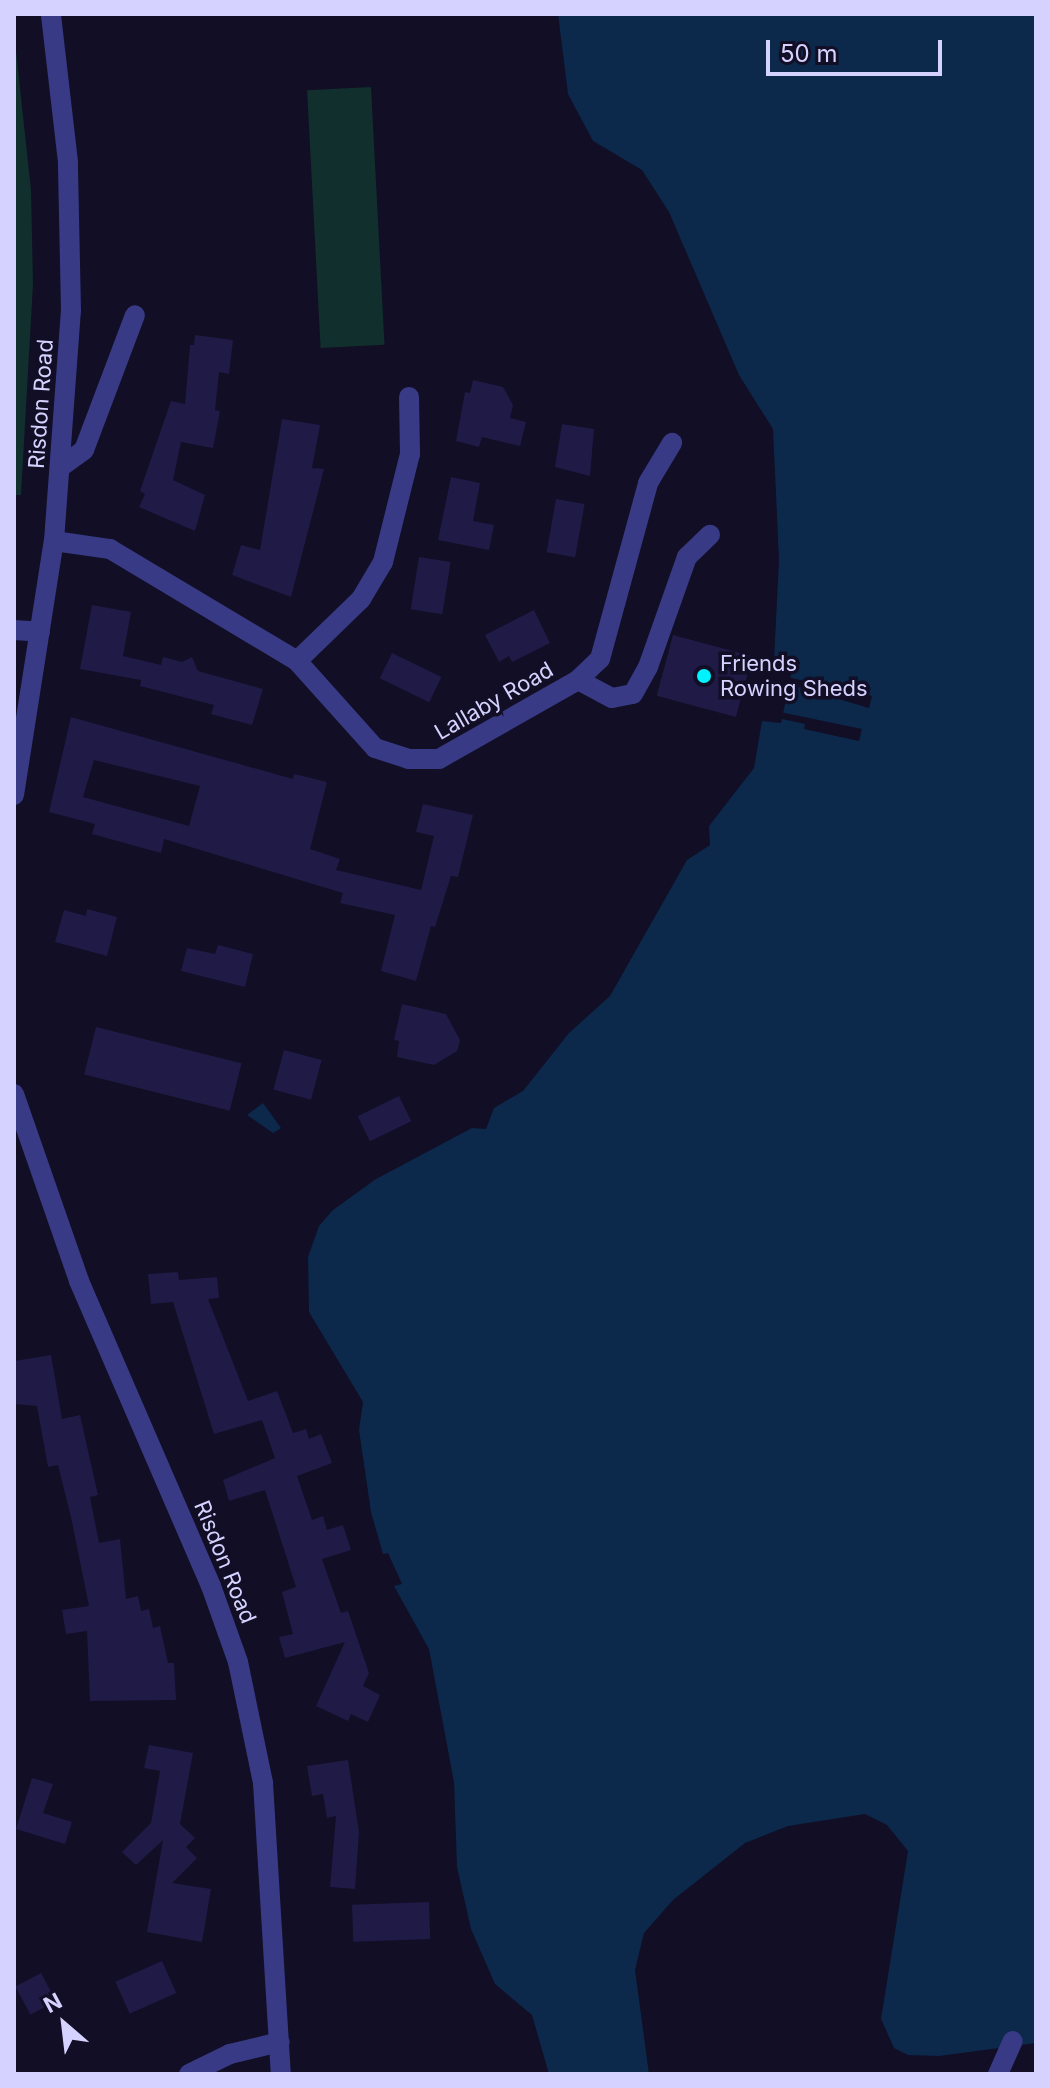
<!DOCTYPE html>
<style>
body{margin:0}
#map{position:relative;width:1050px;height:2088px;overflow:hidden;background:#110e25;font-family:Inter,sans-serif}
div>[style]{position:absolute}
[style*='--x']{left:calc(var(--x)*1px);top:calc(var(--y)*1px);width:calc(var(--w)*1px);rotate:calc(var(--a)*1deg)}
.green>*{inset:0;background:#112f2c;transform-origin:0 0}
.water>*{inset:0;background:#0c284b}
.pier>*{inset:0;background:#110e25}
.building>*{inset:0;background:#201a46;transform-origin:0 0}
.minor>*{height:20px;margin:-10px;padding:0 10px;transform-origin:10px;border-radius:10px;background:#383a85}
.dots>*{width:22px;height:22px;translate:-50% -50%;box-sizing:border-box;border:4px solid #110e25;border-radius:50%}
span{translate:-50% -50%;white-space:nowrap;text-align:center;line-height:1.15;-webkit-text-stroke:7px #110e25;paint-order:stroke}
.street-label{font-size:22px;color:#d5d2ff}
.poi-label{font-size:22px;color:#d5d2ff}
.left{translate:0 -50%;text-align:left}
.frame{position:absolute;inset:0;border:16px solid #d5d2ff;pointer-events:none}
.north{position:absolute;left:24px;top:1984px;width:80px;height:80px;-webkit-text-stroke:6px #110e25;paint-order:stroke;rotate:332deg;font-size:22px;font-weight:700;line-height:32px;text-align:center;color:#d5d2ff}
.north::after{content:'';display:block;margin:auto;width:28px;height:36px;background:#d5d2ff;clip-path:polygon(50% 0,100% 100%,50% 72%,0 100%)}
.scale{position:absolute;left:766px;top:40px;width:176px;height:36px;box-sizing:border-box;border:4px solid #d5d2ff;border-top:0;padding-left:10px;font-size:24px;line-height:28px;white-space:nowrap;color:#d5d2ff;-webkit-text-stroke:6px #110e25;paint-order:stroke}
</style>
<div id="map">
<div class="green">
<div style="clip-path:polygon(14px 32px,31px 190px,33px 284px,21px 495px,14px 495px)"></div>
<div style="left:371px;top:87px;width:258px;height:64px;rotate:87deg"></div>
</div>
<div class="water">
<div style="clip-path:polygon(558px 14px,1036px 14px,1036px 2043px,939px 2056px,908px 2055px,894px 2048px,881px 2019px,908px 1851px,887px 1825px,865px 1814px,788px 1826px,745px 1843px,673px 1900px,644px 1933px,635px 1970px,649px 2074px,549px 2074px,532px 2015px,495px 1984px,471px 1929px,457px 1867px,454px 1782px,429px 1649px,394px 1586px,402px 1584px,388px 1553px,383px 1554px,371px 1512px,359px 1430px,363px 1402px,309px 1312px,308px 1257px,319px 1226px,333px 1210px,376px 1179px,472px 1128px,486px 1129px,494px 1108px,523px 1091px,569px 1033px,610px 996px,687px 860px,710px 845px,709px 826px,754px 768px,762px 721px,781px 723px,793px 666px,774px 660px,779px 560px,773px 429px,739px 375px,669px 212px,642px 170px,593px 141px,568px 94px)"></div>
<div style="clip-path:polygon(263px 1103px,281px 1128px,273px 1133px,247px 1115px)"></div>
</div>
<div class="pier">
<div style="clip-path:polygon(787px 677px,872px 696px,869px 708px,785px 683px)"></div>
<div style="clip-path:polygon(780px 712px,862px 729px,859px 741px,804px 729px,805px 724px,778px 718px)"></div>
</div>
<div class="building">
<div style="clip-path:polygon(195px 335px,233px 340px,229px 374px,219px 372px,215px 410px,220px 411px,213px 448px,181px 442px,173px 480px,205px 495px,195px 531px,139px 507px,145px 494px,140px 491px,171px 401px,185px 404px,190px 345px,194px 345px)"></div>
<div style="clip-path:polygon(473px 380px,503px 387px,513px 405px,510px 418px,526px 422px,520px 446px,482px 437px,479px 447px,456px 441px,465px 392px,470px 393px)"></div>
<div style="clip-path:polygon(282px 419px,320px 425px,312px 468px,324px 469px,291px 597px,232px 575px,241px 545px,260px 550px)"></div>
<div style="clip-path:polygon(562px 424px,594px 429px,590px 476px,555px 467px)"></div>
<div style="clip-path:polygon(451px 477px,480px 483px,473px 521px,494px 525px,489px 550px,438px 540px)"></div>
<div style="left:556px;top:499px;width:29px;height:54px;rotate:10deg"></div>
<div style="left:419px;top:557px;width:32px;height:53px;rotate:9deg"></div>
<div style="clip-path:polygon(92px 605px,131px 612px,123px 656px,161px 665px,163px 657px,182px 662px,192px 657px,198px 671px,263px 689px,252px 725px,211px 714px,214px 705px,140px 686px,141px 680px,80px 669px)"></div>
<div style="clip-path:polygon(534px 610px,550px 643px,512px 662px,509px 656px,499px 662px,485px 635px)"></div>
<div style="left:673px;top:635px;width:82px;height:63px;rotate:15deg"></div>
<div style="left:392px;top:653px;width:55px;height:28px;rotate:26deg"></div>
<div style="clip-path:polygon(evenodd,71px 717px,293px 779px,294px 774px,327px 782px,310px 849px,340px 859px,336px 870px,421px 890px,434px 836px,416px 832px,423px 804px,473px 815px,458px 877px,451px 876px,435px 927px,431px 926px,416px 981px,381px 971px,395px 915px,340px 903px,343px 893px,164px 839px,161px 853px,92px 834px,95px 824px,49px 812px,71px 717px,94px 760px,200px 786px,189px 826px,83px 797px,94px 760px)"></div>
<div style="clip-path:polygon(87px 909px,117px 917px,107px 956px,55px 942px,64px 910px,86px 916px)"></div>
<div style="clip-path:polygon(218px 945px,253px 954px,245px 987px,181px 971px,187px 948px,215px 954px)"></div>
<div style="clip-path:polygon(402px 1004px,446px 1014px,460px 1040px,457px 1051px,434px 1065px,397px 1057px,399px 1041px,394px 1040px)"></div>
<div style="left:96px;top:1027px;width:150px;height:49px;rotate:14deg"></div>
<div style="left:284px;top:1050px;width:39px;height:41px;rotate:15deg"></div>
<div style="left:399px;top:1096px;width:28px;height:46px;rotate:64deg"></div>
<div style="clip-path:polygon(178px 1272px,179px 1280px,217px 1277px,219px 1298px,208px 1299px,248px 1401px,277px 1391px,293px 1433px,306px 1429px,309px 1439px,321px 1434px,332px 1463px,297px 1476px,312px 1520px,323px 1516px,327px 1530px,343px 1525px,351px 1550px,322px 1559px,341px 1613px,348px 1611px,369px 1673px,363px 1686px,380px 1695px,368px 1722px,351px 1714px,348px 1721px,316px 1706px,345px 1642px,285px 1658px,279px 1637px,293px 1634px,282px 1592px,296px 1587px,265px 1490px,229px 1501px,223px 1480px,275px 1458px,262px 1420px,214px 1434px,173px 1302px,151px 1304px,148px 1274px)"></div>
<div style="clip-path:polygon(51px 1355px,62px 1419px,80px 1415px,98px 1495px,90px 1497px,99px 1543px,120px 1539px,126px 1599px,138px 1596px,141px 1611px,149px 1609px,153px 1628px,160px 1626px,168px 1663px,174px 1663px,176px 1700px,90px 1701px,87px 1631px,66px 1634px,62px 1610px,89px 1606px,71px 1517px,58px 1465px,48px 1467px,37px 1406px,14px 1404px,14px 1361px)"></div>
<div style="clip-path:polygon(149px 1745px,193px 1753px,180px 1824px,195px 1838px,186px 1847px,197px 1858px,172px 1883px,211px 1889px,202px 1942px,147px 1932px,163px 1840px,136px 1865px,122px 1852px,151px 1823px,160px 1771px,144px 1768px)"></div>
<div style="clip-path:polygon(348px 1760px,359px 1832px,355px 1889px,330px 1887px,336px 1816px,327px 1818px,323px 1794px,312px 1796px,307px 1766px)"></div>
<div style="clip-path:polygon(32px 1778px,53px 1784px,43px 1813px,72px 1822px,65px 1844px,16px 1829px)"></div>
<div style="left:429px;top:1902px;width:37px;height:77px;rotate:88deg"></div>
<div style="left:162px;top:1961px;width:35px;height:51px;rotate:66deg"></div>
<div style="left:41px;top:1973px;width:32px;height:29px;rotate:62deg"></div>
</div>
<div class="minor">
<div style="--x:62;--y:466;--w:27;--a:-36"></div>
<div style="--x:84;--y:450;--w:144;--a:-69.3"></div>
<div style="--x:54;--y:541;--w:57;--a:8.1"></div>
<div style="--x:110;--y:549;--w:218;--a:30.9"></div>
<div style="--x:297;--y:661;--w:117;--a:48.1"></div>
<div style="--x:375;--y:748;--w:35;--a:18"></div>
<div style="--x:408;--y:759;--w:31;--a:0"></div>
<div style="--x:439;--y:759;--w:160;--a:-29.6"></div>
<div style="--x:578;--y:680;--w:30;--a:-44"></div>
<div style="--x:600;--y:659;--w:182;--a:-74.7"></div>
<div style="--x:648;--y:483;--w:47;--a:-59"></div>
<div style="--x:14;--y:630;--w:26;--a:4"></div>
<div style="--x:297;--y:661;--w:89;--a:-44.1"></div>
<div style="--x:361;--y:599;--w:43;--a:-59.3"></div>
<div style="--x:383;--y:562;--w:111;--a:-76"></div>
<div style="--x:410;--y:454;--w:57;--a:-91"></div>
<div style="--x:578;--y:680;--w:38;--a:28"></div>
<div style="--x:612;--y:698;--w:21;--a:-11"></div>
<div style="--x:633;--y:694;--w:31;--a:-61"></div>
<div style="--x:648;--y:667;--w:117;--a:-70.5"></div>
<div style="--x:687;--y:557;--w:32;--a:-44"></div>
<div style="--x:14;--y:795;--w:257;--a:-81.1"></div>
<div style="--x:54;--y:541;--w:231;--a:-85.8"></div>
<div style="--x:71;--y:311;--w:149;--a:-91.2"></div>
<div style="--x:68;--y:162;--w:149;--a:-96.6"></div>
<div style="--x:14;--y:1094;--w:198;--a:70.8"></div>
<div style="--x:79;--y:1281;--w:332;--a:66.6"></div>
<div style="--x:211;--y:1586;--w:81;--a:70.4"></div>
<div style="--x:238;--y:1662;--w:124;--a:78.3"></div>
<div style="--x:263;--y:1783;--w:292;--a:86.5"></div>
<div style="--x:189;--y:2074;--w:46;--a:-26"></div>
<div style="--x:230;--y:2054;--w:51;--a:-13.5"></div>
<div style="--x:998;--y:2074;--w:36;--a:-66"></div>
</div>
<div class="dots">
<div style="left:704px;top:676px;background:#00f3fd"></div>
</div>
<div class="street-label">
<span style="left:41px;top:404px;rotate:-86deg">Risdon Road</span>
<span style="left:494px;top:701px;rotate:-30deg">Lallaby Road</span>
<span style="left:225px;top:1562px;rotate:68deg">Risdon Road</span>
</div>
<div class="poi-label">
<span class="left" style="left:720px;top:676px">Friends<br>Rowing Sheds</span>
</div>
<div class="frame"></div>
<div class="north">N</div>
<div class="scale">50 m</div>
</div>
